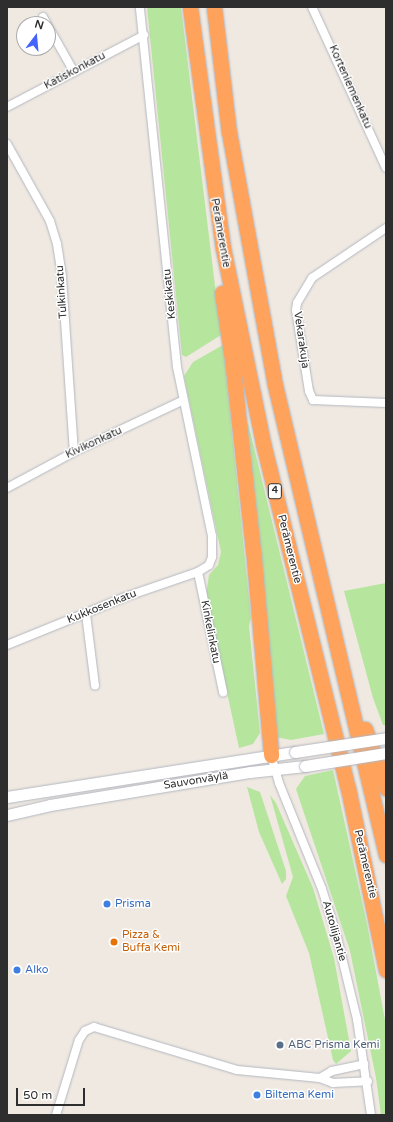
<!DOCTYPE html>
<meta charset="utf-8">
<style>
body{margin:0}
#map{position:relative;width:393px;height:1122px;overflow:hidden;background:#efe9e1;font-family:"Varela Round",sans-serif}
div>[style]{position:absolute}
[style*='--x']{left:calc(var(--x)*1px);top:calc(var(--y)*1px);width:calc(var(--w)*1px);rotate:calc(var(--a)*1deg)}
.green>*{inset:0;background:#b6e59e}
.roads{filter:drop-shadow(0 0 1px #b4b7c1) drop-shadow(0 0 1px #b4b7c1)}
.minor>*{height:8px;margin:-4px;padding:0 4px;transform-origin:4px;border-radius:4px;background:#fff}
.secondary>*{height:11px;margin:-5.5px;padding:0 5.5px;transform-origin:5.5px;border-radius:5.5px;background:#fff}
.motorway>*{height:15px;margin:-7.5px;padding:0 7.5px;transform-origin:7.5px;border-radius:7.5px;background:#ffa35c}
.bridges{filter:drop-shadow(0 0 1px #b4b7c1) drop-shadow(0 0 1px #b4b7c1)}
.secondary-bridge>*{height:11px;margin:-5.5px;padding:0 5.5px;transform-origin:5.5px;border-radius:5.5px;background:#fff}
.dots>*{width:11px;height:11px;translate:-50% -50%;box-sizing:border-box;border:2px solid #fff;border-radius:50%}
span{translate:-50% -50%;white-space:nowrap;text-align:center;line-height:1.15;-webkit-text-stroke:3px #fff;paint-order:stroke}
.shield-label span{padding:1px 3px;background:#fff;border:1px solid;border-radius:3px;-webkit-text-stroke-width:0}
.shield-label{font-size:10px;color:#2e2e2e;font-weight:700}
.street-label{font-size:11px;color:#2e2e2e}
.shop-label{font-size:11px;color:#366cbe}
.left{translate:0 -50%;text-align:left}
.food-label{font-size:11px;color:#c56008}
.service-label{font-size:11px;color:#4e5e75}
.frame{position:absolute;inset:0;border:8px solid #2e2e2e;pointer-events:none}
.north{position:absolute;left:16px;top:16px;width:40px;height:40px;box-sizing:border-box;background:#fff;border:1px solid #ababab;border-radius:50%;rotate:16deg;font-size:11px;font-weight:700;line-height:16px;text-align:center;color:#2e2e2e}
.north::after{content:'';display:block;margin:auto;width:14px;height:18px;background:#4264fb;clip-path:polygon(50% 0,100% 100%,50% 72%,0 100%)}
.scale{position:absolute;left:16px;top:1088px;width:69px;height:18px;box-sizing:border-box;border:2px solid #2e2e2e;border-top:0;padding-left:5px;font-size:12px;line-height:14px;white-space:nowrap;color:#2e2e2e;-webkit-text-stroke:3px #fff;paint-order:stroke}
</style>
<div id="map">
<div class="green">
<div style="clip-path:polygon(147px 7px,181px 7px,221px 335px,186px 357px,182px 355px)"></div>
<div style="clip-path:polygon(223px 345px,251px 618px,249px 626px,260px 733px,253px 744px,239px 748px,206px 595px,209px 575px,218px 565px,221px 552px,184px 376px,193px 362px)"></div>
<div style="clip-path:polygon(248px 423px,324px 734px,291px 740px,276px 737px,245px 424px)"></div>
<div style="clip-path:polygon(386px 583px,386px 725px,383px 725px,373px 698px,344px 591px)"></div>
<div style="clip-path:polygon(333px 770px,367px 924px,386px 1025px,386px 1115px,381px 1115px,376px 1078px,350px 951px,296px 789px,305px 776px)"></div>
<div style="clip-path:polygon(247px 787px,260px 792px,286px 871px,286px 879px,282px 884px,259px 832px)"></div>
<div style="clip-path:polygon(270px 795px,276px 803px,313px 888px,334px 958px,351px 1051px,336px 1064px,333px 1060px,309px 953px,286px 896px,293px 877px)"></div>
</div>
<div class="roads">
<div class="minor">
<div style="--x:312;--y:7;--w:177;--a:65.3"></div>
<div style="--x:43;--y:17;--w:8;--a:60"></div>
<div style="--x:48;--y:26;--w:53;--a:60.5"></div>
<div style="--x:7;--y:107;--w:155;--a:-27.7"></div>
<div style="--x:7;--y:144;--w:88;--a:60.8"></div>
<div style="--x:50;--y:221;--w:24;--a:73"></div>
<div style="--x:57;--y:244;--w:33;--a:81"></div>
<div style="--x:62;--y:277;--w:175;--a:86.1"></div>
<div style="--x:386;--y:228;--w:89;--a:146"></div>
<div style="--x:312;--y:278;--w:29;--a:121"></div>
<div style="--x:297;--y:303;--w:7;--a:98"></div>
<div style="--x:296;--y:310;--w:82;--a:80.9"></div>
<div style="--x:309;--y:391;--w:10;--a:66"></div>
<div style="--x:313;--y:400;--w:73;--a:2.4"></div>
<div style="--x:7;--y:488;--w:76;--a:-28.2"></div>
<div style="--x:74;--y:452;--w:119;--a:-25.3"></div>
<div style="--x:198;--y:572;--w:123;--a:78.2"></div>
<div style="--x:86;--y:614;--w:72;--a:82.8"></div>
<div style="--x:7;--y:645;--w:127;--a:-22.1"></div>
<div style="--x:125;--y:597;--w:77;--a:-18.9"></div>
<div style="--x:198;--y:572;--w:13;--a:-32"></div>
<div style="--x:209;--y:565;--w:9;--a:-69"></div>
<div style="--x:212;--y:557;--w:21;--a:-90"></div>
<div style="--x:212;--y:536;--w:173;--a:-101.7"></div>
<div style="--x:177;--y:367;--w:362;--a:-95.9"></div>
<div style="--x:271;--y:755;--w:29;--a:74"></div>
<div style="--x:279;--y:783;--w:114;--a:67.9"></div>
<div style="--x:322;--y:889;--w:46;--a:72.3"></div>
<div style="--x:336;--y:933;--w:89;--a:76.3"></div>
<div style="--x:357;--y:1019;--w:97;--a:81.7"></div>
<div style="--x:320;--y:1078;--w:14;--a:-30"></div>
<div style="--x:332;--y:1071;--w:33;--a:-12"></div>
<div style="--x:56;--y:1115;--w:78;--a:-73"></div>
<div style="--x:79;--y:1040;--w:11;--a:-56"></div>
<div style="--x:85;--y:1031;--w:10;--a:-24"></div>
<div style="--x:94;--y:1027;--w:149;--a:16.7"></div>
<div style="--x:237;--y:1070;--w:83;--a:5.5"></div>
<div style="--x:320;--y:1078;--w:14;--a:21"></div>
<div style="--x:333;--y:1083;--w:35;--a:-3"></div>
</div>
<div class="secondary">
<div style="--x:7;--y:797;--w:291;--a:-8.9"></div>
<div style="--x:7;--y:815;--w:44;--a:-13.1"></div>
<div style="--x:50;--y:805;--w:203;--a:-9.4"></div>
<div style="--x:250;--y:772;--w:55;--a:-6.2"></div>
</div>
<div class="motorway">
<div style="--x:190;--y:7;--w:243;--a:82.2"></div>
<div style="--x:223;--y:248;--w:203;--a:78.4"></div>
<div style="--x:264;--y:447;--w:351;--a:76.2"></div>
<div style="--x:348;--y:788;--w:186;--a:78.2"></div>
<div style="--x:214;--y:7;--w:126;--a:83.2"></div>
<div style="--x:229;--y:132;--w:257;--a:79.7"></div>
<div style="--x:275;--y:385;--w:483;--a:76.7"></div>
<div style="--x:222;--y:293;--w:68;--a:81.5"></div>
<div style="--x:232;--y:360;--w:200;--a:83.7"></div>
<div style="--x:254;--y:559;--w:197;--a:85"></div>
<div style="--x:365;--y:729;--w:63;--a:70.4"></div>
</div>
</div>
<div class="bridges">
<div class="secondary-bridge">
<div style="--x:295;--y:752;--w:92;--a:-8.7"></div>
<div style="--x:305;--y:766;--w:82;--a:-9.1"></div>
</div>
</div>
<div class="dots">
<div style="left:107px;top:904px;background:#3f7fe0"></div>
<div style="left:114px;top:942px;background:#e8710a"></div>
<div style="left:17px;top:970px;background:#3f7fe0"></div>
<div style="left:280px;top:1045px;background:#5c6f8a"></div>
<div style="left:257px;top:1095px;background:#3f7fe0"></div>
</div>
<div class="shield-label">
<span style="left:275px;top:491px">4</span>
</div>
<div class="street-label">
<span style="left:75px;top:71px;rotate:-28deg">Katiskonkatu</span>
<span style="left:350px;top:87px;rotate:66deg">Korteniemenkatu</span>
<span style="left:220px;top:233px;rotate:80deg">Perämerentie</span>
<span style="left:62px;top:292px;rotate:-94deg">Tulkinkatu</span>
<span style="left:170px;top:294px;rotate:-96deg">Keskikatu</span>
<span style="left:301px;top:340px;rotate:82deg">Vekarakuja</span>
<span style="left:94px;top:443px;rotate:-25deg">Kivikonkatu</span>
<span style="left:289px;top:549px;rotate:76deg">Perämerentie</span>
<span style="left:102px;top:607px;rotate:-22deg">Kukkosenkatu</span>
<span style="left:210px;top:632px;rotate:79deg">Kinkelinkatu</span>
<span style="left:196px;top:781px;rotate:-9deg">Sauvonväylä</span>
<span style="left:365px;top:864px;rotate:77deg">Perämerentie</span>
<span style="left:334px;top:931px;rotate:74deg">Autoilijantie</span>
</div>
<div class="shop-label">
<span class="left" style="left:115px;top:904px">Prisma</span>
<span class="left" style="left:25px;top:970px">Alko</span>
<span class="left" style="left:265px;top:1095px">Biltema Kemi</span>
</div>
<div class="food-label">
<span class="left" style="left:122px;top:942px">Pizza &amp;<br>Buffa Kemi</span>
</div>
<div class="service-label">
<span class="left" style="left:288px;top:1045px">ABC Prisma Kemi</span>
</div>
<div class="frame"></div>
<div class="north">N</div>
<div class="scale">50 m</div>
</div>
